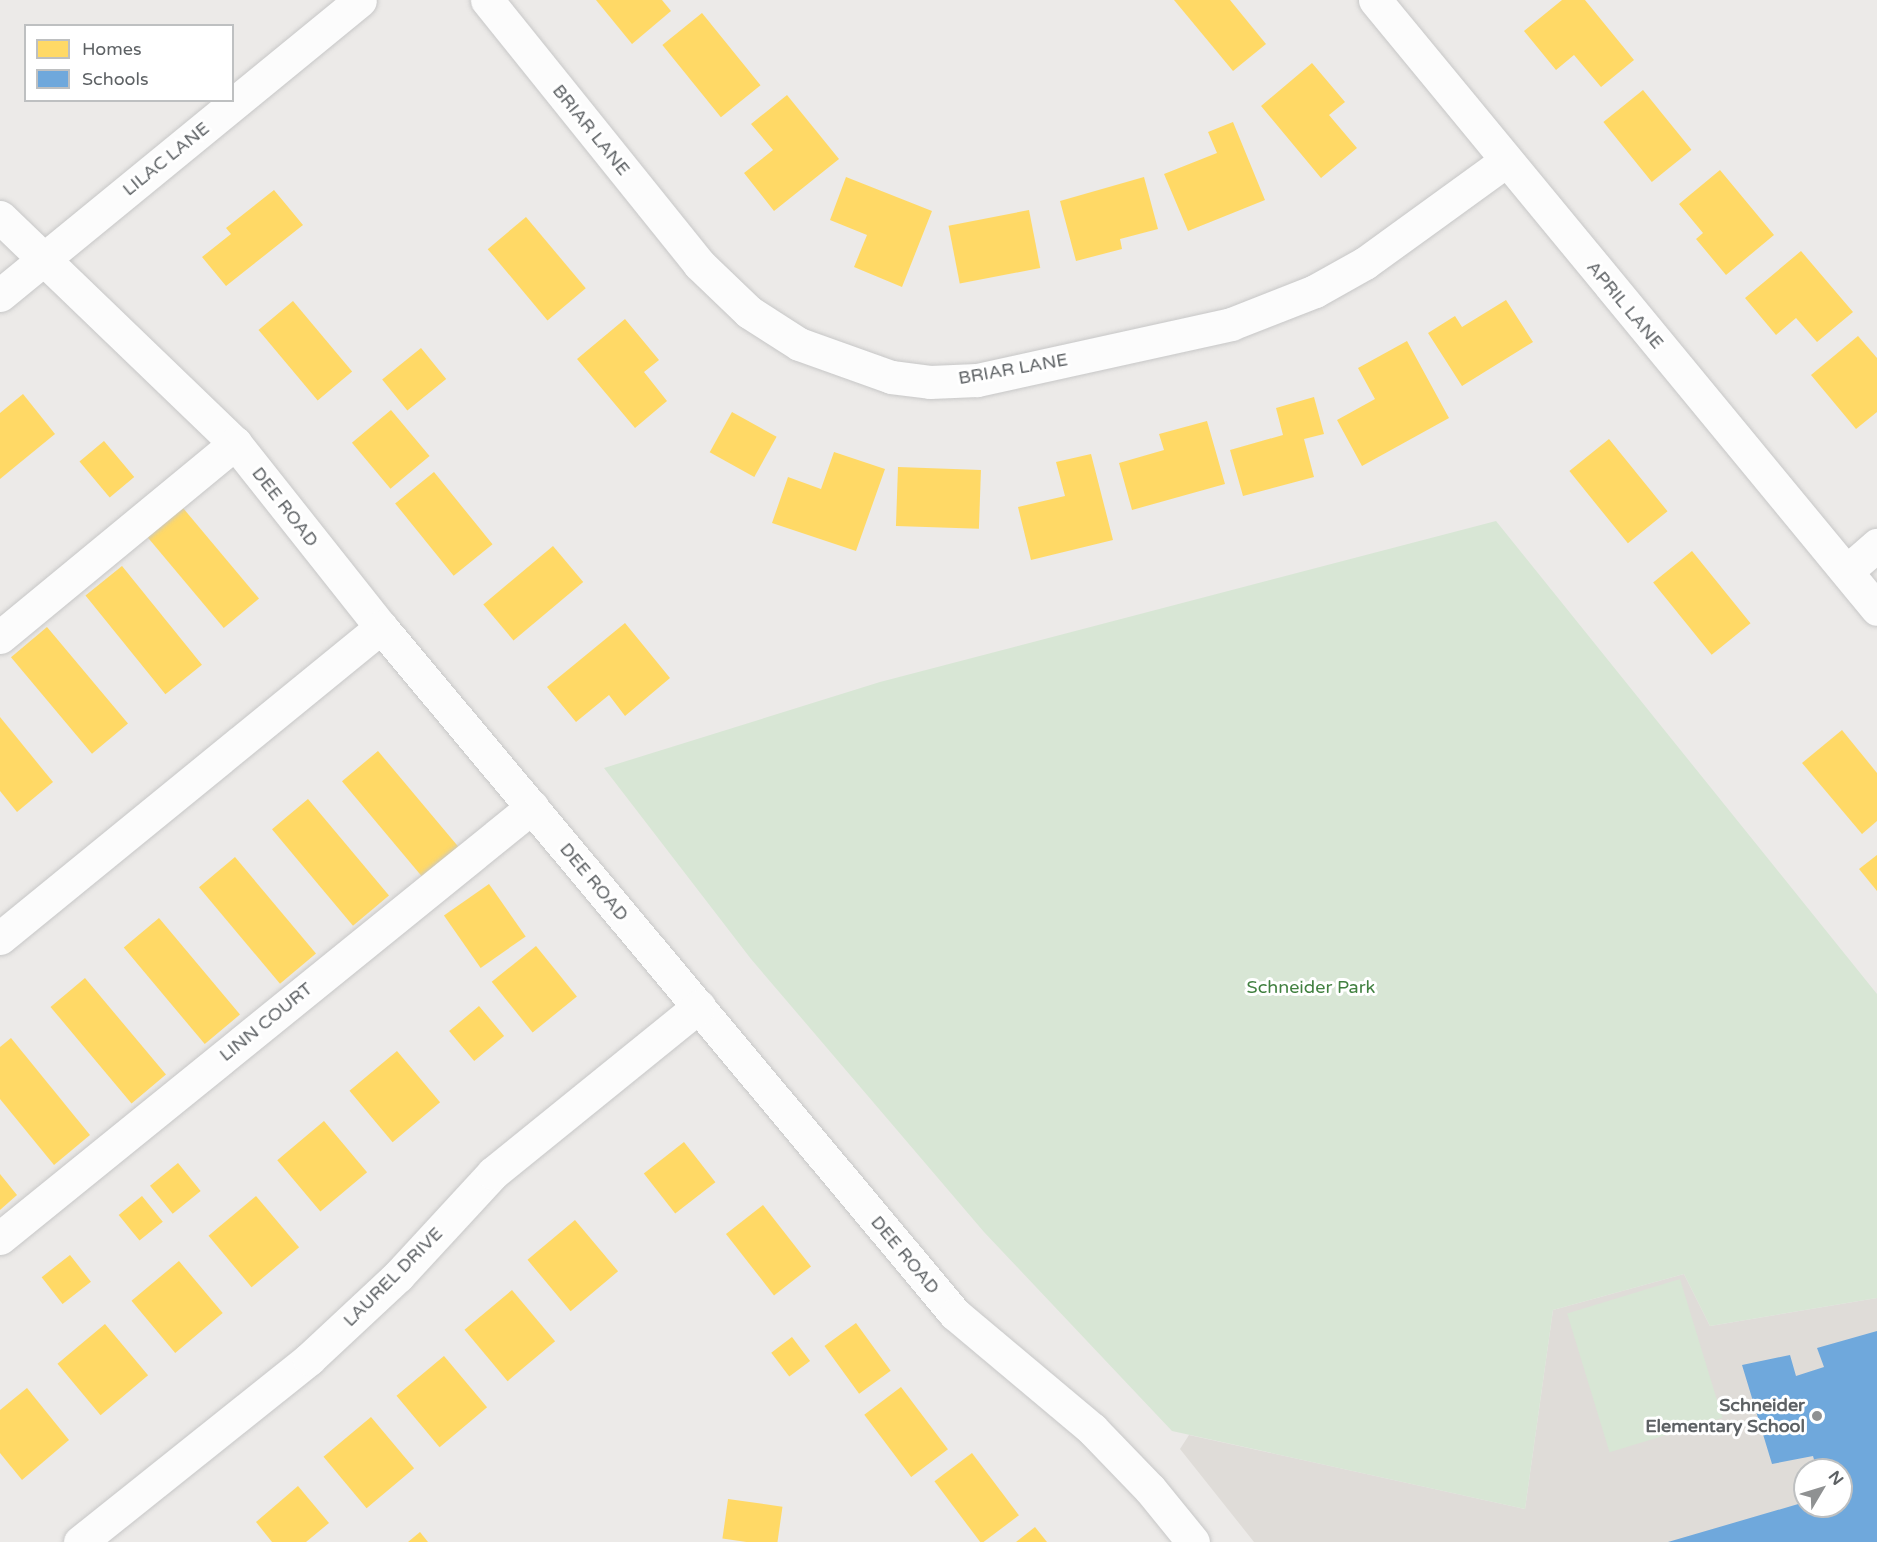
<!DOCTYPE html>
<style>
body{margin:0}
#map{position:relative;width:1877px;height:1542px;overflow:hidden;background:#eceae8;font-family:"Varela Round",sans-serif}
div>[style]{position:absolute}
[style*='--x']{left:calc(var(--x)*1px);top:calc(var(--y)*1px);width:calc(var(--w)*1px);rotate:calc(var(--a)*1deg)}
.education>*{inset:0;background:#dfdcd8}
.green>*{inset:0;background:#d8e6d5;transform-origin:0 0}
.homes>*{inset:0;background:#ffd966;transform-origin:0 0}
.schools>*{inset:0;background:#6fa8dc}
.roads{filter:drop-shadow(0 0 2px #c7c7c7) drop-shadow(0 0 2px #c7c7c7)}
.minor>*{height:33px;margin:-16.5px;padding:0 16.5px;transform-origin:16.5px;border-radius:16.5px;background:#fcfcfc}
.dots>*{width:16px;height:16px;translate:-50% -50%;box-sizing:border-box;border:3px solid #fff;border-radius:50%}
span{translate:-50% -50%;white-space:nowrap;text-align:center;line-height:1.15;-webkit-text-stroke:6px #fff;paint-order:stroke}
.street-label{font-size:18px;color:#5d6164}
.park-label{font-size:18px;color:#418040}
.poi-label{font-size:18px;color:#5d6164;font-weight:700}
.right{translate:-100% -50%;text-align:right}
.legend{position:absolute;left:24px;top:24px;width:210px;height:78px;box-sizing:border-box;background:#fff;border:2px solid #bec0c1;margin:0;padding:8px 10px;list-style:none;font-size:18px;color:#5d6164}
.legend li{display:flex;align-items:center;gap:12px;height:30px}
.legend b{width:30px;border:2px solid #bec0c1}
.north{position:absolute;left:1793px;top:1458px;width:60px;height:60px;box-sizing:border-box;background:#fff;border:2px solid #bec0c1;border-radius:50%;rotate:52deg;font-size:16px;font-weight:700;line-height:24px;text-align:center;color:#5d6164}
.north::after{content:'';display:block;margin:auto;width:21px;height:27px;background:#8f9192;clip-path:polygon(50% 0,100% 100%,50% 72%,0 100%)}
</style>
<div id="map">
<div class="education">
<div style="clip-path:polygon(evenodd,1684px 1274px,1710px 1326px,1877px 1298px,1877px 1542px,1254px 1542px,1180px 1449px,1189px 1435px,1525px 1509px,1553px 1310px,1684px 1274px,1805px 1470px,1841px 1470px,1841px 1506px,1805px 1506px,1805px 1470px)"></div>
</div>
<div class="green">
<div style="clip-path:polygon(1496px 521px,1877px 994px,1877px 1298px,1710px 1326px,1684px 1274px,1553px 1310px,1525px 1509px,1172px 1431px,984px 1232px,751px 959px,604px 768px,880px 682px)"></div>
<div style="left:1680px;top:1279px;width:145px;height:118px;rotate:73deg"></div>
</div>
<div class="homes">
<div style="clip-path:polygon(596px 0,662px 0,671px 11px,632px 44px)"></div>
<div style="clip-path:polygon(1174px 0,1230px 0,1266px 44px,1233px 71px)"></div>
<div style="clip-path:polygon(1562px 0,1585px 0,1634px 60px,1601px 87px,1574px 55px,1556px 70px,1524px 31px)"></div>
<div style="left:702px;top:13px;width:93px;height:51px;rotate:51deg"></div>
<div style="clip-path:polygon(1312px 63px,1345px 102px,1329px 115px,1357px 148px,1321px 178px,1261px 106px)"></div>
<div style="left:1643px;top:90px;width:77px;height:51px;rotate:51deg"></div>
<div style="clip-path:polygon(787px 95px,839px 159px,774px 211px,744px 173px,773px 150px,751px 124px)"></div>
<div style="clip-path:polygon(1233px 122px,1265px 200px,1188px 231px,1164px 174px,1217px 153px,1208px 132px)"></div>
<div style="clip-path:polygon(1720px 170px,1774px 235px,1726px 275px,1696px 239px,1703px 233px,1679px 204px)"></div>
<div style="clip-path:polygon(846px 177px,932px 211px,902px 287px,854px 267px,867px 235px,830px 220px)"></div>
<div style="clip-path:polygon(1144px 177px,1158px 229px,1120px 239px,1122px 249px,1076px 261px,1060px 201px)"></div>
<div style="clip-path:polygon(274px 190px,303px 225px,226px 286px,202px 257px,231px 234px,226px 228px)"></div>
<div style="left:1029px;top:210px;width:59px;height:82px;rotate:79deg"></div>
<div style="left:526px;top:217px;width:93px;height:50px;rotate:50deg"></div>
<div style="clip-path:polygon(1801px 251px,1853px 312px,1817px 342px,1796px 318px,1776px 335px,1745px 298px)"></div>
<div style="clip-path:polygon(1506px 300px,1533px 342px,1462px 386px,1428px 333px,1455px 316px,1462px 327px)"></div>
<div style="left:293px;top:301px;width:92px;height:45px;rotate:50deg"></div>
<div style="clip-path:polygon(625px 319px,659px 360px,644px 372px,667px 401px,635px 428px,577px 359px)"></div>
<div style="clip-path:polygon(1858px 336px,1877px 358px,1877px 412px,1856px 429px,1811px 375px)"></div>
<div style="clip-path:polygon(1407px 341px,1449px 418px,1362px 466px,1337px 420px,1375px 399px,1358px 368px)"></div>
<div style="left:421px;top:348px;width:40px;height:50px;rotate:51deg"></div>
<div style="clip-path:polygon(23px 394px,55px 434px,0 479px,0 413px)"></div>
<div style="clip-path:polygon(1314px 397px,1324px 434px,1304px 439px,1314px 477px,1243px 496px,1230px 450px,1283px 435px,1276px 408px)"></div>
<div style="left:391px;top:410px;width:60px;height:51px;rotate:50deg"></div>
<div style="left:732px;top:412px;width:51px;height:46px;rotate:29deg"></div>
<div style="clip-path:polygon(1207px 421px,1225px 484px,1132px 510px,1119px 463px,1164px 450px,1159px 434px)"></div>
<div style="left:1609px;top:439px;width:93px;height:51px;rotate:51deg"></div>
<div style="left:104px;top:441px;width:47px;height:32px;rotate:50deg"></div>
<div style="clip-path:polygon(834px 452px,885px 469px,856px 551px,772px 523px,788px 477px,821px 489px)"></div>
<div style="clip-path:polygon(1091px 454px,1113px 540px,1031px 560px,1018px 507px,1065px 496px,1056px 462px)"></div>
<div style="left:898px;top:467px;width:83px;height:59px;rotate:2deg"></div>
<div style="left:434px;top:472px;width:93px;height:50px;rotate:51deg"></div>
<div style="left:178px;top:502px;width:126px;height:46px;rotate:50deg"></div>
<div style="left:553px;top:546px;width:47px;height:91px;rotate:50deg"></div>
<div style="left:1692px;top:551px;width:93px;height:50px;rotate:51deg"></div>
<div style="left:122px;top:566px;width:127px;height:47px;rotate:51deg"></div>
<div style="clip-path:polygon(625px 623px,670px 678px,625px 716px,609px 695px,576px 722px,547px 687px)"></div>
<div style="left:47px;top:627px;width:126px;height:47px;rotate:50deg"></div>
<div style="clip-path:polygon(0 717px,53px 782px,17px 812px,0 791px)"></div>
<div style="clip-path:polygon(1842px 730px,1877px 773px,1877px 821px,1862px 834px,1802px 763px)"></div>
<div style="left:378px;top:751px;width:126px;height:47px;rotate:50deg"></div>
<div style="left:308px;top:799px;width:126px;height:47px;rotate:50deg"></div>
<div style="clip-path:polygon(1877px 855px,1877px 891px,1859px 869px)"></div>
<div style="left:235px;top:857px;width:126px;height:47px;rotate:50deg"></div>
<div style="left:489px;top:884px;width:64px;height:55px;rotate:55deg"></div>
<div style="left:159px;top:918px;width:126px;height:46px;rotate:50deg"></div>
<div style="left:536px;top:946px;width:65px;height:57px;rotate:51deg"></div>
<div style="left:85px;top:978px;width:126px;height:45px;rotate:50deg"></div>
<div style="left:479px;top:1006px;width:39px;height:39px;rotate:50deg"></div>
<div style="clip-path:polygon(11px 1038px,90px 1135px,54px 1165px,0 1099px,0 1047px)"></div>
<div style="left:397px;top:1051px;width:67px;height:62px;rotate:50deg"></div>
<div style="left:324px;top:1121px;width:67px;height:61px;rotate:50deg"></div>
<div style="left:684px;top:1142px;width:51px;height:51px;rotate:52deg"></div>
<div style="left:178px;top:1163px;width:36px;height:36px;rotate:51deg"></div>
<div style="clip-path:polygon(0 1174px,17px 1195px,0 1210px)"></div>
<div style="left:142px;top:1196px;width:33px;height:30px;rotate:51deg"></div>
<div style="left:256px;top:1196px;width:67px;height:62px;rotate:50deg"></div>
<div style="left:763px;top:1205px;width:78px;height:47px;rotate:52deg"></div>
<div style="left:575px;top:1220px;width:67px;height:62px;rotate:50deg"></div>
<div style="left:70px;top:1255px;width:34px;height:36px;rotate:52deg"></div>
<div style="left:179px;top:1261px;width:68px;height:62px;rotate:50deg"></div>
<div style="left:512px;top:1290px;width:67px;height:62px;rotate:50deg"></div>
<div style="left:856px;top:1323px;width:59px;height:39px;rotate:54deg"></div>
<div style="left:105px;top:1324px;width:67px;height:62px;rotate:50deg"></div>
<div style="left:792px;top:1337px;width:30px;height:26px;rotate:53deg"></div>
<div style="left:444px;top:1356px;width:67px;height:62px;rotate:50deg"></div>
<div style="left:901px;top:1387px;width:78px;height:46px;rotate:53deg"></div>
<div style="clip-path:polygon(27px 1388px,69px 1440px,22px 1480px,0 1453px,0 1410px)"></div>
<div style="left:371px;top:1417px;width:67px;height:62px;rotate:50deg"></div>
<div style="left:972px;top:1453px;width:78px;height:47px;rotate:53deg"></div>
<div style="clip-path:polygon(298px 1486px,329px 1523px,306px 1542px,272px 1542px,256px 1522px)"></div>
<div style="left:728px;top:1499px;width:55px;height:40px;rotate:8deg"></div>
<div style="clip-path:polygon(1035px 1527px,1047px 1542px,1016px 1542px)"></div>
<div style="clip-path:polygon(420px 1532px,428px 1542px,408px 1542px)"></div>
</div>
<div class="schools">
<div style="clip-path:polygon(1877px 1331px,1877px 1542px,1668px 1542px,1805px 1502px,1805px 1506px,1841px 1506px,1841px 1470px,1817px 1470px,1813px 1456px,1772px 1464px,1742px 1365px,1790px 1355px,1796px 1376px,1824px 1367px,1817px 1348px)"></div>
</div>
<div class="roads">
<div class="minor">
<div style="--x:487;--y:0;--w:339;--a:51.2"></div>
<div style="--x:699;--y:264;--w:69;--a:43.8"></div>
<div style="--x:749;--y:312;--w:59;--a:32.6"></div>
<div style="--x:799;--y:344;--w:98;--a:19.7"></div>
<div style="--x:891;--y:377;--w:39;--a:7"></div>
<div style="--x:930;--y:382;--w:47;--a:-2.4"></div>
<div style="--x:977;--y:380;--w:260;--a:-12.4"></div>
<div style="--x:1231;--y:324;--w:90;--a:-21.4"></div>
<div style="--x:1315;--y:291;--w:57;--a:-29.2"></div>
<div style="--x:1365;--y:263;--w:174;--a:-35.9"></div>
<div style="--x:1375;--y:0;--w:789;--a:50.5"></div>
<div style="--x:0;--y:217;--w:326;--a:43.9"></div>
<div style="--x:235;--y:443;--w:235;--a:51.6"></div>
<div style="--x:381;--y:627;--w:895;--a:50.12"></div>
<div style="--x:955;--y:1314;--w:179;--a:40"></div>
<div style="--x:1092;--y:1429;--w:83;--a:46"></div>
<div style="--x:1150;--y:1489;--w:68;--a:50.9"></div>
<div style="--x:0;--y:295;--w:465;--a:-39.3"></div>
<div style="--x:1847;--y:571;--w:40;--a:-41"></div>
<div style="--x:0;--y:637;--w:305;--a:-39.5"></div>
<div style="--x:0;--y:938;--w:492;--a:-39.2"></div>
<div style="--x:0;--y:1238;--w:685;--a:-39.01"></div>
<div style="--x:80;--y:1542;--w:293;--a:-38.6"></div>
<div style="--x:309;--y:1359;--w:122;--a:-43"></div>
<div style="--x:398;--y:1276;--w:140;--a:-47.3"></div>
<div style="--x:493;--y:1173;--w:265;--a:-39"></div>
</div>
</div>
<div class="dots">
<div style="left:1817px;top:1416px;background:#8f9192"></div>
</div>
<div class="street-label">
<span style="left:591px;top:130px;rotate:51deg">BRIAR LANE</span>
<span style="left:166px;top:159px;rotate:-39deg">LILAC LANE</span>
<span style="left:1625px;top:305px;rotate:50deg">APRIL LANE</span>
<span style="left:1013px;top:369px;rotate:-10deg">BRIAR LANE</span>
<span style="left:285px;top:507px;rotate:52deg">DEE ROAD</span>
<span style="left:594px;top:882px;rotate:50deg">DEE ROAD</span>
<span style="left:266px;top:1022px;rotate:-39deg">LINN COURT</span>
<span style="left:905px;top:1255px;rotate:50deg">DEE ROAD</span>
<span style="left:393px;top:1277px;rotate:-45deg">LAUREL DRIVE</span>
</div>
<div class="park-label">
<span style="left:1311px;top:987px">Schneider Park</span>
</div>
<div class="poi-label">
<span class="right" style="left:1805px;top:1416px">Schneider<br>Elementary School</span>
</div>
<ul class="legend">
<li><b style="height:16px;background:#ffd966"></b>Homes</li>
<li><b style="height:16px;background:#6fa8dc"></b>Schools</li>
</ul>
<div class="north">N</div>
</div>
